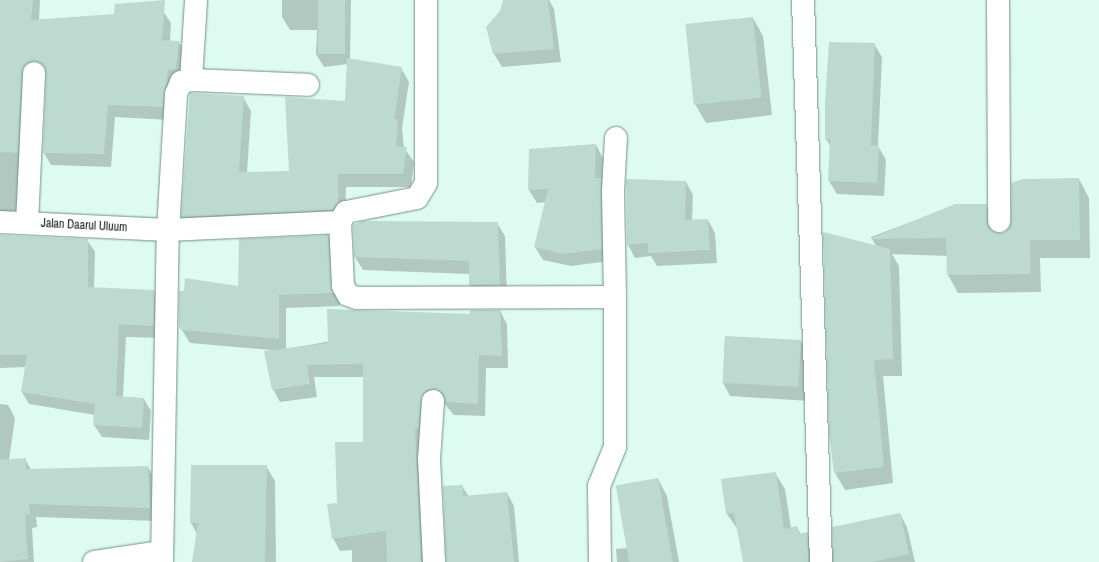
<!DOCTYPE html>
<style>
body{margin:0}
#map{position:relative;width:1099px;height:562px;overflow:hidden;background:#ddfbf0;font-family:"Archivo Narrow",sans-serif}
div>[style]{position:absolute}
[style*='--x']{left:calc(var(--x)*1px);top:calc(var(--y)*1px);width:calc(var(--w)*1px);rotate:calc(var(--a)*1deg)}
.shadow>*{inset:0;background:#0003}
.building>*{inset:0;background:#bcdacf;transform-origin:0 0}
.roads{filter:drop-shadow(0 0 1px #759086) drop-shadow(0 0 1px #759086)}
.minor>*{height:22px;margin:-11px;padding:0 11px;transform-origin:11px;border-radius:11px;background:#fff}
span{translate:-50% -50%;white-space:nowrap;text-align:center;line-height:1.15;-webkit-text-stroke:3px #fff;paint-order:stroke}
.street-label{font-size:12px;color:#0c1713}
</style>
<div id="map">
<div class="shadow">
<div style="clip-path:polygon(0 0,40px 0,39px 20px,163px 11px,171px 23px,170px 41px,179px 42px,186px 55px,169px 120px,115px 117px,111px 167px,51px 165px,44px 153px,47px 75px,35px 74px,22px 222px,0 225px)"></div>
<div style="clip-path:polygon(282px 0,351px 0,350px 60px,401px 68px,409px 82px,402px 128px,404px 148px,414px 162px,411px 187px,346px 187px,345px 217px,190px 230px,182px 217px,243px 97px,251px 111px,247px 173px,290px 172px,346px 102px,348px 64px,324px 67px,316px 54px,317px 30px,290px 30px,282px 17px)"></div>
<div style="clip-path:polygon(504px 0,549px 0,554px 9px,561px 62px,502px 67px,494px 54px)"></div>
<div style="clip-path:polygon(753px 18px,763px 36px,772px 115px,706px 123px,695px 104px)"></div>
<div style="clip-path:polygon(874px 44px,882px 57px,878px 146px,886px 160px,884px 196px,837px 194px,829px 181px,831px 147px,826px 139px,826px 103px)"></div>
<div style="clip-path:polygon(596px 145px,603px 158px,602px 182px,608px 192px,609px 261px,571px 266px,543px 260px,535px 247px,546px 202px,537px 203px,529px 190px)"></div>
<div style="clip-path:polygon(1079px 179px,1089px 198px,1090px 258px,1040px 258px,1041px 292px,958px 293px,948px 275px,948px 256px,892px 254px,899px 266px,902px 376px,883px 376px,893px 483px,845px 490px,835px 473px,830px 434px,876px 246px,871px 237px,956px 205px,986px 205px,996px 223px,997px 234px,1006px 233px)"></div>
<div style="clip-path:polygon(627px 180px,686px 182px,693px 195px,692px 221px,708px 220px,715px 233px,717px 263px,657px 266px,651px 256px,635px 258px,628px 245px)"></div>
<div style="clip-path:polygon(497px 223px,505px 236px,507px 298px,478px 298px,470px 285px,470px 274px,363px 270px,355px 257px,354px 226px)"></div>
<div style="clip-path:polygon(0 236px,87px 240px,95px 252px,94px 289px,154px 291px,161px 303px,160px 338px,126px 337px,123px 397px,144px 399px,151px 411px,149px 440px,102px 437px,94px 425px,95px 415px,29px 404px,22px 392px,26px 367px,0 368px)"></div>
<div style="clip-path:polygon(328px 236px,335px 249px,340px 306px,286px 308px,286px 349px,500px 311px,507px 324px,508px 368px,486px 368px,485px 416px,454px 415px,442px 401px,428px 562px,352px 562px,352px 550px,340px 551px,333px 538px,338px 504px,364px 443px,364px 377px,314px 377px,317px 397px,280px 402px,273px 389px,270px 350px,190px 343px,180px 327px)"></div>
<div style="clip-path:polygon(725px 337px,801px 341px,808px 354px,810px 401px,730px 396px,723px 383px)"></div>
<div style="clip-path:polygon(0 404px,8px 405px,15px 418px,9px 460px,25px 459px,31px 470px,148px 467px,155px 480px,158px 521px,36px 517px,37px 527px,32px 528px,34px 562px,0 562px)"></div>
<div style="clip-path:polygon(192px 466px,266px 466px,275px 481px,276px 562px,193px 562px,197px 534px,191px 523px)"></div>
<div style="clip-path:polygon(775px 473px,785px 489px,791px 528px,797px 527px,801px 535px,807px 533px,817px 550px,817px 562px,744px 562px,738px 530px,727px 514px,722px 480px)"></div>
<div style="clip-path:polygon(658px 479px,667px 496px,679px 562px,617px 562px,616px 549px,628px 548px)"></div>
<div style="clip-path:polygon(462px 486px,469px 497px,507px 493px,514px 506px,519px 562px,446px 562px,444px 487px)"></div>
<div style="clip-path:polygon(900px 514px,907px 527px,915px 562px,832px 562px,833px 528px)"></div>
</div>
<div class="building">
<div style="clip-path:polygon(0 0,33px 0,31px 20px,114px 14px,115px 4px,165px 0,162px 40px,179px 41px,176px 69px,168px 70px,163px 107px,108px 105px,104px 154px,43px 153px,46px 73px,41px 63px,29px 62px,22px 72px,18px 153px,0 152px)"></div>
<div style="left:318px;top:0;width:27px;height:54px"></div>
<div style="clip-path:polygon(503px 0,548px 0,554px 49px,493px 54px,486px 27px,500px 11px)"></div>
<div style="left:753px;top:17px;width:81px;height:68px;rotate:84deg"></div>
<div style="clip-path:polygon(829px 42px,875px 43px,871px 145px,879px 146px,877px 183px,828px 181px,830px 139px,825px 139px,825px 103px)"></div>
<div style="clip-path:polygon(347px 58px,402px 67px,394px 120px,398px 119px,396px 146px,407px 147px,403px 174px,338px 174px,338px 203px,333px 210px,181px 217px,190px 93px,244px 96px,239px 172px,289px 171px,285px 97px,345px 101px)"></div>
<div style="clip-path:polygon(596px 144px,595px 178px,601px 178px,602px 249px,563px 254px,534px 247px,548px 189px,528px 190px,529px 149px)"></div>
<div style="clip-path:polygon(1079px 178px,1080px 240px,1030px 240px,1031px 274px,947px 275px,946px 238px,870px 239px,955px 204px,986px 204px,988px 228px,999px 233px,1005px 232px,1011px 221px,1011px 183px,1022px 179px)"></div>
<div style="clip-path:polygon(626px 179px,686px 181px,685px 220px,708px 219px,710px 250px,648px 253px,648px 243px,627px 245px)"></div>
<div style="clip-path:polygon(363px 221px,498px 222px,500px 285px,469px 285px,469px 261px,354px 257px,353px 225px)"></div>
<div style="clip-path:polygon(823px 232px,890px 249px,893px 359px,874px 360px,884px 467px,834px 473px,829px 434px)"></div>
<div style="clip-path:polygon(0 235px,88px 239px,88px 287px,154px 290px,154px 326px,119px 324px,116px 396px,144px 398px,142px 428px,93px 425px,95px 404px,21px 392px,27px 355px,0 355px)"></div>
<div style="clip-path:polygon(328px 235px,333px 293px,279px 295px,279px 339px,182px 330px,179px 327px,179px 291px,184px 291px,185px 278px,238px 286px,239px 239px)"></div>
<div style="clip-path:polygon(327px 309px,470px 314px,470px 310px,500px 310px,502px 356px,479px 355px,478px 404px,445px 402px,444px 395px,433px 389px,427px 390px,421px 400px,419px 428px,415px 428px,421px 562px,387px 562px,386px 531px,332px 539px,327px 504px,337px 503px,335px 442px,363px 442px,363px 364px,307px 365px,310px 384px,272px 390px,264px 351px,328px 343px)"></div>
<div style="left:725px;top:336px;width:76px;height:47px;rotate:3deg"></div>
<div style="clip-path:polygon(26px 458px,26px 469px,148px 466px,150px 508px,29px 504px,30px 514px,25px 515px,28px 559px,0 562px,0 460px)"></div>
<div style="clip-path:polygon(191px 465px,267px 465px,265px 562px,192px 562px,198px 523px,190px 523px)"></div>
<div style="clip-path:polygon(776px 472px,784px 529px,797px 526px,799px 534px,808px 532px,808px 562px,743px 562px,734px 513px,726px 514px,721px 479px)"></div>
<div style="left:658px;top:478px;width:85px;height:43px;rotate:80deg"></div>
<div style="clip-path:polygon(463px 485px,463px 496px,507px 492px,514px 562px,446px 562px,443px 486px)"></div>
<div style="clip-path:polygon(900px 513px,909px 554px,872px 562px,833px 562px,832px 527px)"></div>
</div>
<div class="roads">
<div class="minor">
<div style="--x:426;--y:0;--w:183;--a:90"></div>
<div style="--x:426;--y:183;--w:17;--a:121"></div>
<div style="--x:417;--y:198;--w:72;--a:168.8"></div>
<div style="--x:346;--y:212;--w:12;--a:121"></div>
<div style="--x:340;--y:222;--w:64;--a:87.3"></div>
<div style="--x:343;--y:286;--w:10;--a:61"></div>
<div style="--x:348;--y:295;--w:9;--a:18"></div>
<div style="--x:357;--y:298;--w:258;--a:-0.2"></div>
<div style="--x:615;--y:297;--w:106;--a:-91.1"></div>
<div style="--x:613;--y:191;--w:53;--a:-86.8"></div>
<div style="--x:803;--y:0;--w:562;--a:88.17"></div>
<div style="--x:998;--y:0;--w:221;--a:89.7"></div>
<div style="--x:191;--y:80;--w:80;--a:-86.4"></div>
<div style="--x:0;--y:222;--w:168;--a:2.7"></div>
<div style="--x:168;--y:230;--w:172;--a:-2.7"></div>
<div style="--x:27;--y:223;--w:150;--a:-87.3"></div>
<div style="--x:433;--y:401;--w:58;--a:93.9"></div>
<div style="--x:429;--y:459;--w:103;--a:87.2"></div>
<div style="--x:94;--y:562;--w:67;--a:-8.6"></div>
<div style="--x:162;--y:562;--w:332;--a:-89"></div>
<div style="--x:168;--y:230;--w:136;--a:-86.6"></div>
<div style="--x:176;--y:94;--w:13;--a:-67"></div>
<div style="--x:181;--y:82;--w:10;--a:-11"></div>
<div style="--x:191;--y:80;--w:117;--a:2.4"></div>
<div style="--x:600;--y:562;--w:76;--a:-90.8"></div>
<div style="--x:599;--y:486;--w:42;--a:-67.7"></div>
<div style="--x:615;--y:447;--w:150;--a:-90"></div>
</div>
</div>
<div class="street-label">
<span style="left:84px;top:226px;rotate:3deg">Jalan Daarul Uluum</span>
</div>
</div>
